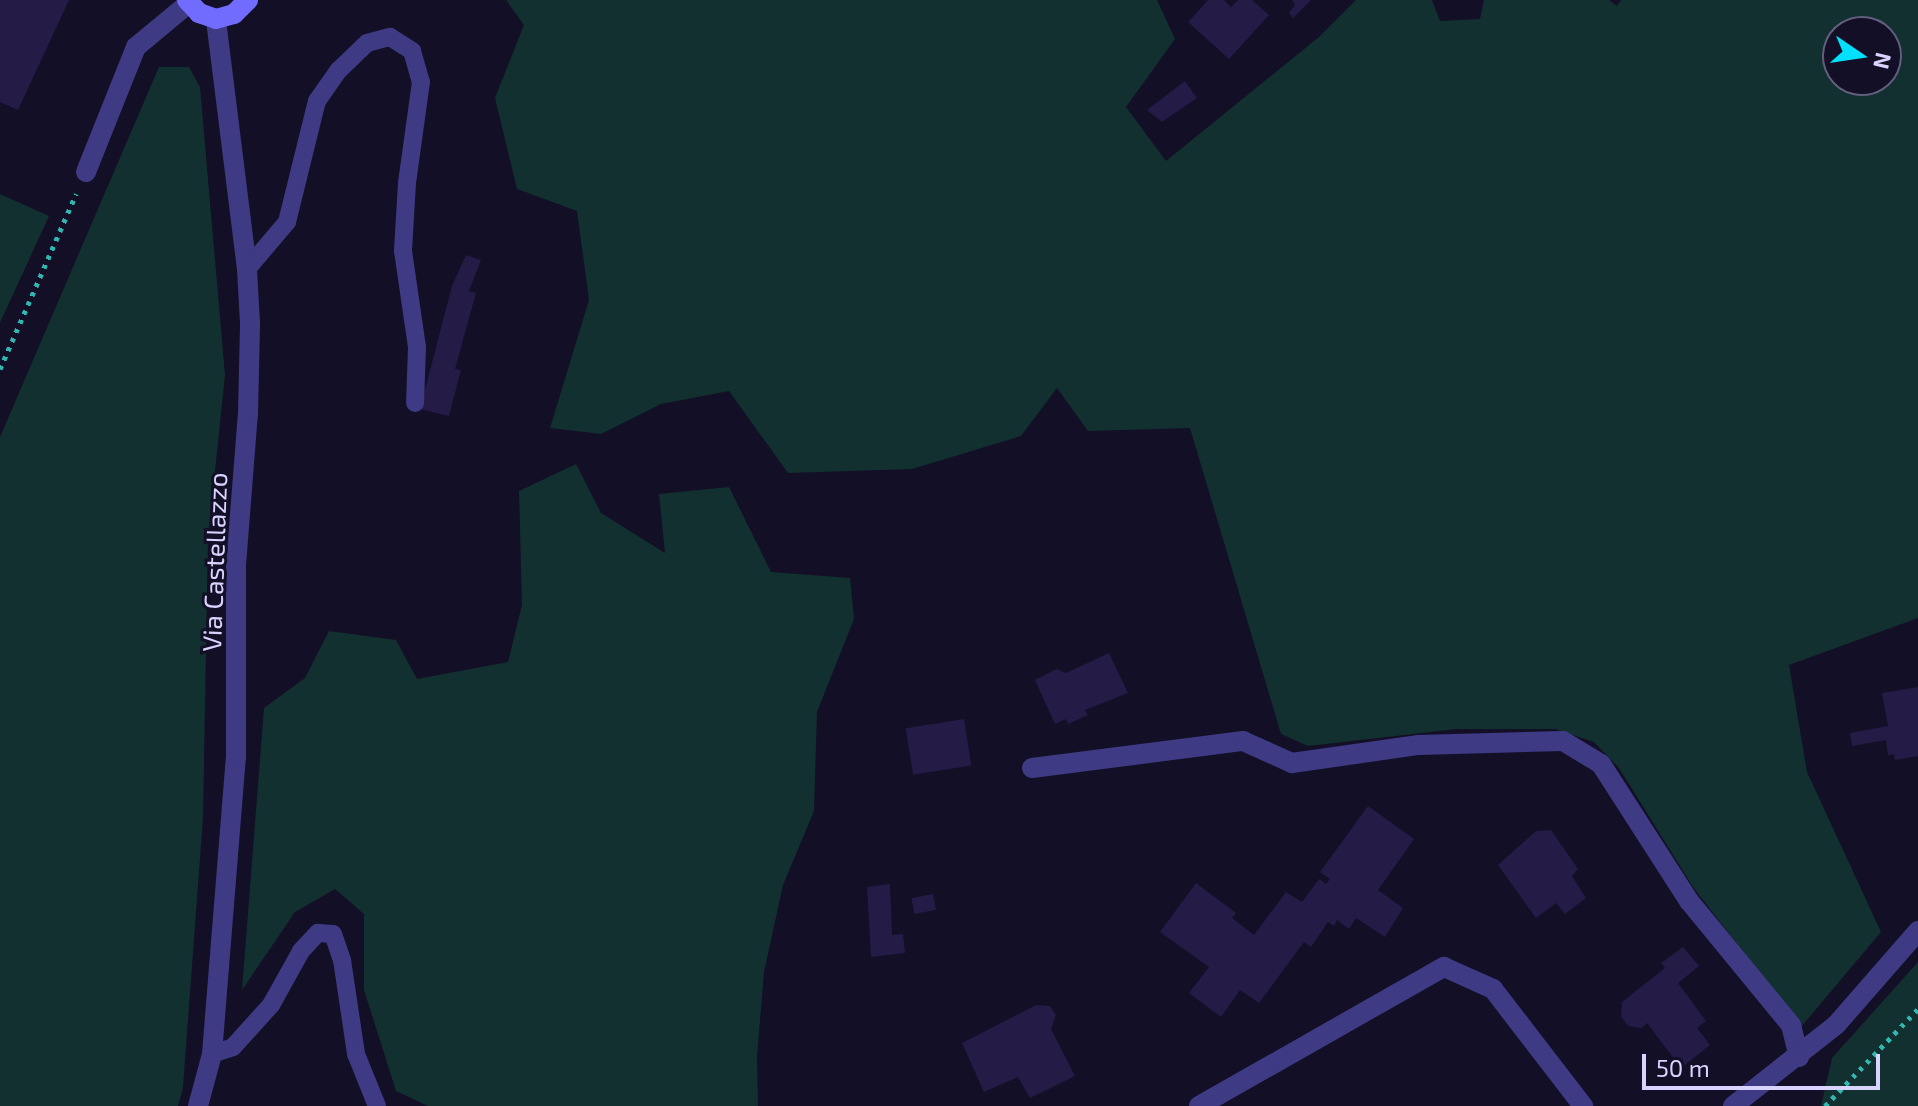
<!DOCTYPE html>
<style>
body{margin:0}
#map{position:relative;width:1918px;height:1106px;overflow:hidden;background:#130f26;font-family:"Exo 2",sans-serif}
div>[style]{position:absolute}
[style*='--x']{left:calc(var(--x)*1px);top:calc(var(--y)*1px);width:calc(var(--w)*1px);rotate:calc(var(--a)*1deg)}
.green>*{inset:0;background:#12302f}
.building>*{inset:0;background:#251b47;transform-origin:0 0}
.path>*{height:5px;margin-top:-2.5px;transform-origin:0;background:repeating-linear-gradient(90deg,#2fb7b1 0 4px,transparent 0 10px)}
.lane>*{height:18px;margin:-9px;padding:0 9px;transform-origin:9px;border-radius:9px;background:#3e3a84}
.street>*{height:20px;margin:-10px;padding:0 10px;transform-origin:10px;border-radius:10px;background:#3e3a84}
.secondary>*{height:20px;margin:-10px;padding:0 10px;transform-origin:10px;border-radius:10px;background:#716bfe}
span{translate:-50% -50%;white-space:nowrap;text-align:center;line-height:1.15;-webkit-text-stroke:6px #130f26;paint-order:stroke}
.street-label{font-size:26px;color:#d9d4ff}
.north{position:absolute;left:1822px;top:16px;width:80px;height:80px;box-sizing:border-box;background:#130f26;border:2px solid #625e7d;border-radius:50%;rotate:103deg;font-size:22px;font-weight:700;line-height:32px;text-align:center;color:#d9d4ff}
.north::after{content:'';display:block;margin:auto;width:28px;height:36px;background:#01e1fe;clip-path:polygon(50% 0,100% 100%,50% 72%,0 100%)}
.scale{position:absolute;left:1642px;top:1054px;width:238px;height:36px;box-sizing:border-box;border:4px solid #d9d4ff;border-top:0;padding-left:10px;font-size:24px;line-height:28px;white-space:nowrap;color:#d9d4ff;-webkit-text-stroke:6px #130f26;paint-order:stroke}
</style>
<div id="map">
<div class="green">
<div style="clip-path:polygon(evenodd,506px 0,1157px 0,1175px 39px,1126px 107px,1166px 161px,1319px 37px,1356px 0,1432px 0,1440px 21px,1480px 19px,1484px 0,1609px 0,1617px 6px,1621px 0,1918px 0,1918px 618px,1789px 665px,1807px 772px,1881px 932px,1801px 1027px,1693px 887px,1619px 768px,1594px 742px,1555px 729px,1456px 729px,1308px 746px,1281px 734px,1190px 428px,1088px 431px,1057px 388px,1021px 436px,912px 469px,788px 473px,729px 391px,661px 404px,601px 434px,550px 428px,589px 300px,577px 211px,517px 189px,495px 98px,524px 25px,506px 0,1838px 32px,1886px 32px,1886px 80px,1838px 80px,1838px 32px)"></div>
<div style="clip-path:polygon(159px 67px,189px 67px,200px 87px,225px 375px,208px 538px,203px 818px,183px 1087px,178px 1106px,0 1106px,0 437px)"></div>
<div style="clip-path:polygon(0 194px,49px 216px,0 323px)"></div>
<div style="clip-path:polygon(576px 464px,601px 513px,665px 553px,659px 494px,729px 487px,771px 572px,850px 578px,854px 619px,817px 712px,814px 811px,783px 885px,764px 972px,757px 1057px,758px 1106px,428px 1106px,396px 1091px,364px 990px,364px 914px,335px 889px,295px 912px,242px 990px,264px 708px,305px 678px,329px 631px,396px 640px,417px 679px,508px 662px,522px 605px,519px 491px)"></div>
<div style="clip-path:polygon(1918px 962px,1918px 1106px,1821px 1106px,1832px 1058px)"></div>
</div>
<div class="building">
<div style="clip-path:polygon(0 0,69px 0,18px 110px,0 102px)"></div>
<div style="clip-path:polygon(1208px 0,1224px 0,1231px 7px,1238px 0,1252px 0,1269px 15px,1229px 59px,1188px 22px)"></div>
<div style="clip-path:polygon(1292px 0,1311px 0,1293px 18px,1289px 13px,1295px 5px)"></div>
<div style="clip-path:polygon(1185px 81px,1197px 98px,1162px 122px,1147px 110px)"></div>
<div style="clip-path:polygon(466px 255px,481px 260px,469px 291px,476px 293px,455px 369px,461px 370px,449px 416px,420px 409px,452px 286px)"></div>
<div style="clip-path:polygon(1109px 653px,1128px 693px,1085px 710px,1088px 715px,1068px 724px,1066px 719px,1055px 724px,1035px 680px,1057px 669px,1066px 673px)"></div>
<div style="clip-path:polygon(1918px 687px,1918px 756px,1895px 760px,1894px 754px,1888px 755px,1886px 740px,1852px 746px,1850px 733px,1888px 726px,1882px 693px)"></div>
<div style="left:964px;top:719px;width:47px;height:59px;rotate:81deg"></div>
<div style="clip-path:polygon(1368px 806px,1414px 839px,1378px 890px,1403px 908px,1385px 937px,1356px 918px,1349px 929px,1337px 920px,1334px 926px,1328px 922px,1311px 947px,1304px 942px,1259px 1003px,1240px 990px,1221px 1017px,1189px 993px,1209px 967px,1160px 932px,1196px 883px,1236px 913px,1232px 918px,1254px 935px,1286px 892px,1302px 902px,1319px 879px,1326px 884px,1330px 879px,1320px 872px)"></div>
<div style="clip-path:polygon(1551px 830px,1578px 869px,1572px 876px,1586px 898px,1565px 914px,1556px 903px,1536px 918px,1498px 865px,1536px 831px)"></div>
<div style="clip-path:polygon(890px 884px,892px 935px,903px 934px,905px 953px,871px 957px,867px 887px)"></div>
<div style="left:933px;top:894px;width:16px;height:22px;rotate:79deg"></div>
<div style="clip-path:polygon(1683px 947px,1699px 966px,1678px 983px,1706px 1021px,1697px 1028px,1710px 1045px,1681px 1068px,1647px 1023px,1642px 1028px,1628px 1026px,1621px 1016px,1622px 1002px,1665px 968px,1661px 963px)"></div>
<div style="clip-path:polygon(1036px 1005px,1050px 1006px,1056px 1015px,1051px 1029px,1075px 1076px,1030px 1098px,1018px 1077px,984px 1092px,962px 1043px)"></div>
</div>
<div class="path">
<div style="--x:0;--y:369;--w:191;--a:-66.5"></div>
<div style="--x:1825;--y:1106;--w:134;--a:-46.2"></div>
</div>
<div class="lane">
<div style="--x:247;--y:269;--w:62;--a:-49.6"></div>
<div style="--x:287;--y:222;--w:125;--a:-76.1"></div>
<div style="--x:317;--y:101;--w:38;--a:-55"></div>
<div style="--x:339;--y:70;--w:39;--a:-44"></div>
<div style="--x:367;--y:43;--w:24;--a:-15"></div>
<div style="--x:390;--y:37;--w:26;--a:32"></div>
<div style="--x:412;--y:51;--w:32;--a:74"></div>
<div style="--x:421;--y:82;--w:102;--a:97.9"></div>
<div style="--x:407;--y:183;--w:68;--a:93.4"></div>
<div style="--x:403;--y:251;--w:97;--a:81.7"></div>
<div style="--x:417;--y:347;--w:56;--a:92"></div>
<div style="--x:212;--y:1054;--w:22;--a:-18"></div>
<div style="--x:233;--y:1047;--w:57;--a:-47.9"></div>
<div style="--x:271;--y:1005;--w:62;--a:-60.9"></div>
<div style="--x:301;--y:951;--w:25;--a:-47"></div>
<div style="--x:318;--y:933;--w:15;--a:4"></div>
<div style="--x:333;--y:934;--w:28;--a:71"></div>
<div style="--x:342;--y:960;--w:95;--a:81.5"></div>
<div style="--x:356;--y:1054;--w:56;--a:68"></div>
</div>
<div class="street">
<div style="--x:86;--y:172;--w:135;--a:-68.2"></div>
<div style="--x:136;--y:47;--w:69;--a:-39.7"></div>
<div style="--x:1032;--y:768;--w:213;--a:-7.3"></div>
<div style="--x:1243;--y:741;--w:54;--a:24.2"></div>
<div style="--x:1292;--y:763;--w:128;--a:-8.1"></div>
<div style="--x:1419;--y:745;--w:144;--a:-1.6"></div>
<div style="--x:1563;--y:741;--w:44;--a:31.2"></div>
<div style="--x:1601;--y:764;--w:163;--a:57.3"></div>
<div style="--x:1689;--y:901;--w:161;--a:50.6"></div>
<div style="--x:1791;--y:1025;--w:33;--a:76"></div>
<div style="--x:198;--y:1106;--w:54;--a:-74.9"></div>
<div style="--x:212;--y:1054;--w:297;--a:-85.4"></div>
<div style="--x:236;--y:758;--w:193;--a:-90"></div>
<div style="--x:236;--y:565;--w:151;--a:-85.5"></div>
<div style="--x:248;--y:414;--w:91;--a:-88.7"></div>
<div style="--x:250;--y:323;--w:54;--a:-93.2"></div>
<div style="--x:247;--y:269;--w:252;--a:-97.1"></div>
<div style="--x:1199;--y:1106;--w:282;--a:-29.6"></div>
<div style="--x:1444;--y:967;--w:54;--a:24.2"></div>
<div style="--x:1493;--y:989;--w:148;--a:52.4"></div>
<div style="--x:1733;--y:1106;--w:131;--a:-38.2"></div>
<div style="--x:1836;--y:1025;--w:125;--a:-48.9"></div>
</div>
<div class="secondary">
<div style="--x:187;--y:0;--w:18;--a:47"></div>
<div style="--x:199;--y:13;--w:18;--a:19"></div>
<div style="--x:216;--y:19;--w:19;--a:-16"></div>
<div style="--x:234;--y:14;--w:20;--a:-45"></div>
</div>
<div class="street-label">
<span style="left:214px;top:562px;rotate:-88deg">Via Castellazzo</span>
</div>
<div class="north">N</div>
<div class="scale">50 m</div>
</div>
